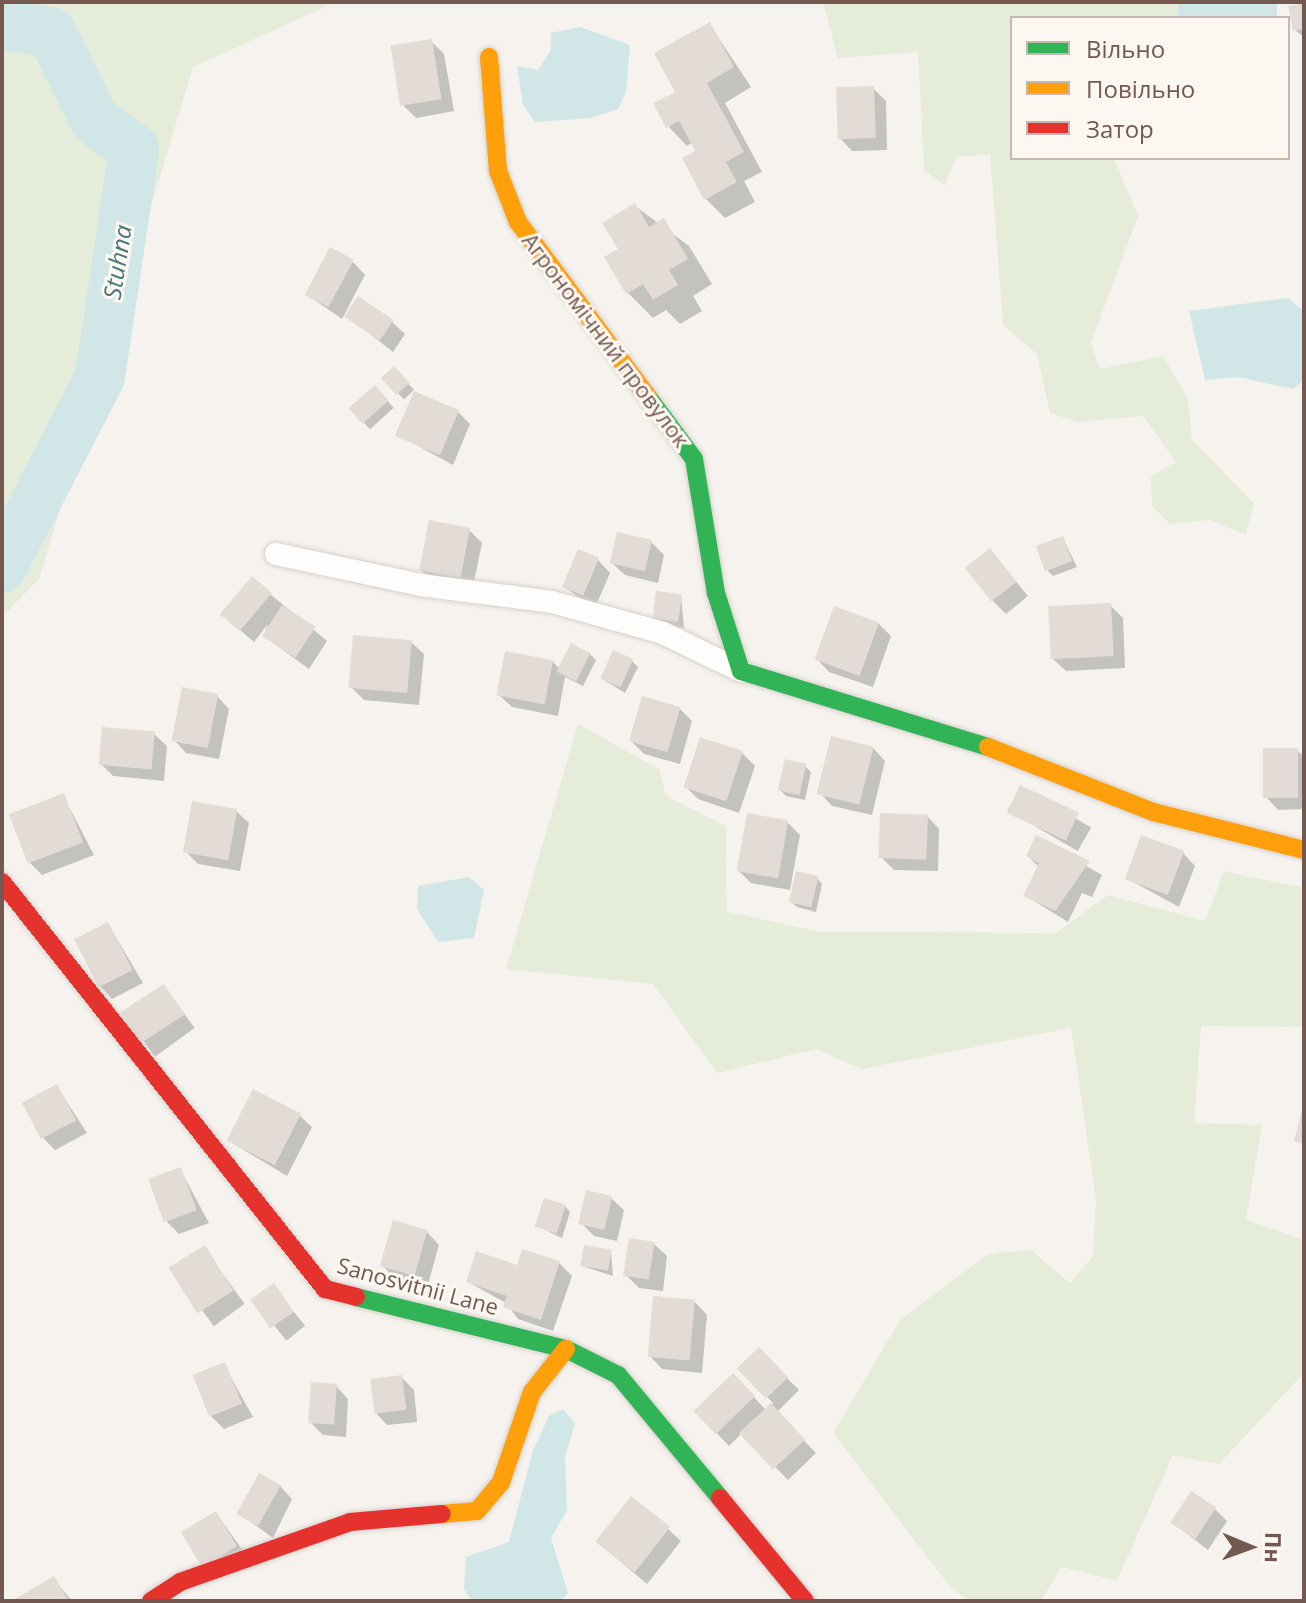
<!DOCTYPE html>
<meta charset="utf-8">
<style>
body{margin:0}
#map{position:relative;width:1306px;height:1603px;overflow:hidden;background:#f6f3ee;font-family:"Open Sans",sans-serif}
div>[style]{position:absolute}
[style*='--x']{left:calc(var(--x)*1px);top:calc(var(--y)*1px);width:calc(var(--w)*1px);rotate:calc(var(--a)*1deg)}
.green>*{inset:0;background:#e6ecda}
.water>*{inset:0;background:#d1e6e6;transform-origin:0 0}
.shadow>*{inset:0;background:#0003;transform-origin:0 0}
.river>*{height:50px;margin:-25px;padding:0 25px;transform-origin:25px;border-radius:25px;background:#d1e6e6}
.building>*{inset:0;background:#e3dbd6;transform-origin:0 0}
.roads{filter:drop-shadow(0 0 2px #d6d0cc) drop-shadow(0 0 2px #d6d0cc)}
.street>*{height:22px;margin:-11px;padding:0 11px;transform-origin:11px;border-radius:11px;background:#fefdfc}
.fast>*{height:18px;margin:-9px;padding:0 9px;transform-origin:9px;border-radius:9px;background:#30b455}
.slow>*{height:18px;margin:-9px;padding:0 9px;transform-origin:9px;border-radius:9px;background:#ff9f0a}
.jam>*{height:18px;margin:-9px;padding:0 9px;transform-origin:9px;border-radius:9px;background:#e5322d}
span{translate:-50% -50%;white-space:nowrap;text-align:center;line-height:1.15;-webkit-text-stroke:6px #fdf7f1;paint-order:stroke}
.street-label{font-size:22px;color:#735950}
.water-label{font-size:24px;color:#49787c;font-style:italic}
.frame{position:absolute;inset:0;border:4px solid #735950;pointer-events:none}
.legend{position:absolute;left:1010px;top:16px;width:280px;height:144px;box-sizing:border-box;background:#fdf7f1;border:2px solid #c6b8b1;margin:0;padding:10px 14px;list-style:none;font-size:24px;color:#735950}
.legend li{display:flex;align-items:center;gap:16px;height:40px}
.legend b{width:40px;border:2px solid #c6b8b1}
.north{position:absolute;left:1210px;top:1507px;width:80px;height:80px;-webkit-text-stroke:6px #fdf7f1;paint-order:stroke;rotate:91deg;font-size:22px;font-weight:700;line-height:32px;text-align:center;color:#735950}
.north::after{content:'';display:block;margin:auto;width:28px;height:36px;background:#735950;clip-path:polygon(50% 0,100% 100%,50% 72%,0 100%)}
</style>
<div id="map">
<div class="green">
<div style="clip-path:polygon(2px 2px,336px 2px,193px 67px,39px 579px,2px 617px)"></div>
<div style="clip-path:polygon(823px 2px,1178px 2px,1179px 18px,1012px 18px,1012px 158px,1114px 158px,1138px 216px,1091px 343px,1100px 369px,1163px 356px,1188px 399px,1192px 440px,1254px 503px,1246px 535px,1210px 520px,1170px 524px,1152px 506px,1151px 476px,1176px 462px,1143px 416px,1078px 422px,1050px 413px,1037px 354px,1003px 325px,990px 154px,956px 157px,945px 186px,924px 170px,918px 52px,838px 58px)"></div>
<div style="clip-path:polygon(578px 724px,659px 769px,666px 796px,726px 826px,727px 912px,822px 932px,1056px 933px,1108px 895px,1205px 921px,1224px 871px,1304px 888px,1304px 1027px,1201px 1026px,1194px 1123px,1262px 1125px,1246px 1220px,1304px 1240px,1304px 1373px,1219px 1464px,1173px 1455px,1117px 1581px,1061px 1567px,1041px 1601px,970px 1601px,951px 1588px,833px 1433px,900px 1320px,988px 1254px,1031px 1250px,1070px 1283px,1093px 1256px,1096px 1200px,1071px 1028px,862px 1069px,816px 1049px,717px 1073px,653px 984px,506px 969px)"></div>
</div>
<div class="water">
<div style="left:1178px;top:2px;width:99px;height:16px"></div>
<div style="clip-path:polygon(580px 27px,630px 45px,626px 92px,618px 109px,591px 118px,535px 122px,523px 105px,517px 66px,538px 70px,551px 50px,551px 33px)"></div>
<div style="clip-path:polygon(1288px 298px,1304px 311px,1304px 380px,1293px 389px,1238px 377px,1205px 380px,1189px 311px)"></div>
<div style="clip-path:polygon(469px 877px,484px 890px,474px 938px,438px 942px,417px 909px,418px 886px)"></div>
<div style="clip-path:polygon(563px 1409px,575px 1423px,565px 1457px,567px 1510px,551px 1538px,568px 1593px,560px 1601px,472px 1601px,464px 1589px,466px 1557px,509px 1542px,533px 1450px,549px 1416px)"></div>
</div>
<div class="shadow">
<div style="clip-path:polygon(1304px 5px,1304px 35px,1301px 35px,1295px 30px)"></div>
<div style="clip-path:polygon(710px 25px,751px 87px,725px 103px,762px 172px,744px 181px,755px 202px,725px 218px,706px 199px,693px 142px,687px 146px,668px 126px)"></div>
<div style="clip-path:polygon(431px 41px,444px 54px,454px 111px,416px 118px,403px 105px)"></div>
<div style="clip-path:polygon(873px 88px,886px 101px,887px 150px,852px 151px,840px 138px)"></div>
<div style="clip-path:polygon(635px 206px,689px 246px,712px 284px,693px 296px,702px 311px,680px 324px,666px 310px,653px 318px,628px 293px,621px 250px)"></div>
<div style="clip-path:polygon(353px 262px,365px 275px,342px 319px,306px 294px)"></div>
<div style="clip-path:polygon(347px 316px,392px 322px,405px 334px,393px 352px)"></div>
<div style="left:394px;top:369px;width:29px;height:14px;rotate:46deg"></div>
<div style="left:375px;top:387px;width:28px;height:32px;rotate:48deg"></div>
<div style="clip-path:polygon(458px 412px,470px 424px,453px 465px,398px 435px)"></div>
<div style="clip-path:polygon(469px 530px,482px 543px,472px 591px,433px 582px,421px 570px)"></div>
<div style="clip-path:polygon(1063px 538px,1077px 567px,1053px 576px,1047px 570px)"></div>
<div style="clip-path:polygon(651px 542px,664px 555px,658px 583px,625px 575px,612px 563px)"></div>
<div style="clip-path:polygon(990px 550px,1028px 596px,1006px 614px,993px 601px)"></div>
<div style="clip-path:polygon(598px 560px,610px 573px,595px 608px,564px 587px)"></div>
<div style="clip-path:polygon(270px 594px,327px 641px,309px 669px,264px 636px,268px 624px,254px 642px,223px 615px)"></div>
<div style="clip-path:polygon(681px 596px,684px 628px,660px 624px,654px 619px)"></div>
<div style="clip-path:polygon(1110px 605px,1123px 618px,1125px 668px,1066px 671px,1053px 659px)"></div>
<div style="clip-path:polygon(878px 623px,891px 636px,873px 687px,829px 672px,817px 659px)"></div>
<div style="clip-path:polygon(411px 642px,424px 654px,419px 705px,364px 700px,351px 687px)"></div>
<div style="clip-path:polygon(590px 654px,596px 660px,583px 686px,565px 677px,558px 716px,512px 707px,499px 695px,552px 661px,560px 669px)"></div>
<div style="clip-path:polygon(632px 661px,638px 667px,625px 693px,601px 678px)"></div>
<div style="clip-path:polygon(217px 696px,229px 709px,219px 759px,186px 753px,174px 740px)"></div>
<div style="clip-path:polygon(679px 708px,692px 721px,680px 764px,644px 754px,631px 741px)"></div>
<div style="clip-path:polygon(154px 734px,167px 746px,164px 781px,113px 776px,101px 764px)"></div>
<div style="clip-path:polygon(873px 748px,885px 761px,872px 815px,832px 806px,820px 793px)"></div>
<div style="clip-path:polygon(1297px 750px,1304px 757px,1304px 809px,1278px 810px,1266px 797px)"></div>
<div style="clip-path:polygon(742px 753px,755px 766px,739px 813px,698px 799px,685px 786px)"></div>
<div style="clip-path:polygon(805px 766px,811px 772px,805px 800px,786px 796px,780px 790px)"></div>
<div style="left:1021px;top:787px;width:81px;height:27px;rotate:30deg"></div>
<div style="clip-path:polygon(63px 795px,94px 855px,42px 875px,30px 863px)"></div>
<div style="clip-path:polygon(236px 811px,249px 823px,240px 871px,198px 864px,185px 851px)"></div>
<div style="clip-path:polygon(927px 816px,939px 829px,938px 871px,894px 870px,881px 857px)"></div>
<div style="clip-path:polygon(787px 822px,800px 835px,790px 890px,751px 883px,738px 870px)"></div>
<div style="clip-path:polygon(1037px 838px,1102px 875px,1092px 897px,1082px 893px,1068px 922px,1026px 896px,1039px 867px,1028px 856px)"></div>
<div style="clip-path:polygon(1183px 853px,1195px 866px,1179px 907px,1126px 878px)"></div>
<div style="clip-path:polygon(817px 878px,822px 884px,816px 912px,797px 907px,791px 902px)"></div>
<div style="clip-path:polygon(108px 924px,143px 983px,112px 999px,100px 986px)"></div>
<div style="left:164px;top:986px;width:52px;height:49px;rotate:54deg"></div>
<div style="clip-path:polygon(57px 1087px,87px 1133px,55px 1150px,43px 1138px)"></div>
<div style="clip-path:polygon(299px 1115px,312px 1127px,287px 1176px,229px 1141px)"></div>
<div style="clip-path:polygon(180px 1169px,209px 1223px,179px 1234px,167px 1222px)"></div>
<div style="clip-path:polygon(611px 1198px,624px 1210px,617px 1241px,594px 1236px,581px 1223px)"></div>
<div style="clip-path:polygon(565px 1206px,570px 1212px,562px 1238px,537px 1226px)"></div>
<div style="clip-path:polygon(427px 1232px,439px 1245px,427px 1288px,394px 1278px,382px 1265px)"></div>
<div style="clip-path:polygon(654px 1244px,667px 1256px,663px 1291px,639px 1288px,626px 1275px)"></div>
<div style="left:204px;top:1248px;width:69px;height:38px;rotate:54deg"></div>
<div style="clip-path:polygon(611px 1252px,613px 1276px,582px 1266px)"></div>
<div style="clip-path:polygon(559px 1263px,572px 1276px,553px 1331px,518px 1319px,506px 1303px,468px 1282px)"></div>
<div style="left:273px;top:1286px;width:51px;height:24px;rotate:51deg"></div>
<div style="clip-path:polygon(695px 1302px,707px 1315px,702px 1373px,662px 1369px,650px 1356px)"></div>
<div style="clip-path:polygon(759px 1350px,799px 1390px,777px 1412px,816px 1453px,788px 1480px,742px 1433px,729px 1446px,696px 1411px,733px 1375px,766px 1410px,773px 1403px,740px 1369px)"></div>
<div style="clip-path:polygon(224px 1365px,253px 1417px,224px 1429px,211px 1416px)"></div>
<div style="clip-path:polygon(401px 1377px,414px 1390px,417px 1422px,387px 1425px,375px 1412px)"></div>
<div style="clip-path:polygon(336px 1386px,348px 1399px,346px 1437px,323px 1435px,310px 1422px)"></div>
<div style="clip-path:polygon(280px 1486px,292px 1499px,273px 1538px,240px 1514px)"></div>
<div style="clip-path:polygon(1214px 1508px,1227px 1521px,1208px 1550px,1173px 1523px)"></div>
<div style="clip-path:polygon(216px 1513px,249px 1559px,216px 1579px)"></div>
<div style="clip-path:polygon(668px 1529px,681px 1541px,647px 1584px,596px 1541px)"></div>
<div style="clip-path:polygon(53px 1578px,72px 1601px,19px 1601px)"></div>
</div>
<div class="river">
<div style="--x:2;--y:567;--w:214;--a:-62.7"></div>
<div style="--x:100;--y:377;--w:231;--a:-81.5"></div>
<div style="--x:134;--y:149;--w:48;--a:-144.3"></div>
<div style="--x:95;--y:121;--w:99;--a:-116.3"></div>
<div style="--x:51;--y:32;--w:43;--a:-172.1"></div>
<div style="--x:8;--y:26;--w:24;--a:-97"></div>
</div>
<div class="building">
<div style="clip-path:polygon(1304px 3px,1304px 29px,1293px 31px,1288px 6px)"></div>
<div style="clip-path:polygon(710px 22px,734px 67px,707px 83px,744px 152px,726px 162px,737px 182px,704px 200px,682px 158px,695px 151px,679px 121px,666px 128px,653px 103px,675px 92px,654px 53px)"></div>
<div style="left:432px;top:39px;width:61px;height:42px;rotate:81deg"></div>
<div style="left:874px;top:86px;width:52px;height:38px;rotate:88deg"></div>
<div style="clip-path:polygon(635px 203px,649px 227px,664px 218px,688px 259px,669px 270px,678px 285px,653px 300px,643px 284px,626px 294px,604px 257px,618px 249px,602px 223px)"></div>
<div style="left:330px;top:247px;width:27px;height:54px;rotate:28deg"></div>
<div style="left:358px;top:296px;width:43px;height:25px;rotate:34deg"></div>
<div style="left:394px;top:366px;width:23px;height:18px;rotate:47deg"></div>
<div style="left:375px;top:385px;width:21px;height:35px;rotate:49deg"></div>
<div style="left:414px;top:391px;width:49px;height:49px;rotate:23deg"></div>
<div style="left:429px;top:520px;width:42px;height:51px;rotate:11deg"></div>
<div style="left:617px;top:532px;width:36px;height:32px;rotate:13deg"></div>
<div style="left:1063px;top:536px;width:27px;height:29px;rotate:70deg"></div>
<div style="left:990px;top:548px;width:43px;height:32px;rotate:52deg"></div>
<div style="left:578px;top:549px;width:23px;height:41px;rotate:23deg"></div>
<div style="left:252px;top:576px;width:26px;height:50px;rotate:40deg"></div>
<div style="left:656px;top:591px;width:26px;height:28px;rotate:7deg"></div>
<div style="left:1111px;top:603px;width:53px;height:63px;rotate:87deg"></div>
<div style="left:282px;top:605px;width:40px;height:37px;rotate:33deg"></div>
<div style="left:834px;top:606px;width:48px;height:57px;rotate:20deg"></div>
<div style="left:353px;top:635px;width:59px;height:53px;rotate:5deg"></div>
<div style="left:571px;top:643px;width:22px;height:32px;rotate:27deg"></div>
<div style="left:613px;top:650px;width:22px;height:31px;rotate:24deg"></div>
<div style="left:505px;top:651px;width:49px;height:45px;rotate:11deg"></div>
<div style="left:182px;top:687px;width:37px;height:55px;rotate:11deg"></div>
<div style="left:642px;top:696px;width:40px;height:47px;rotate:16deg"></div>
<div style="left:102px;top:727px;width:53px;height:38px;rotate:5deg"></div>
<div style="left:831px;top:736px;width:44px;height:60px;rotate:14deg"></div>
<div style="left:700px;top:737px;width:45px;height:53px;rotate:18deg"></div>
<div style="left:1263px;top:748px;width:35px;height:50px"></div>
<div style="left:785px;top:759px;width:22px;height:32px;rotate:13deg"></div>
<div style="left:1020px;top:785px;width:65px;height:31px;rotate:25deg"></div>
<div style="left:64px;top:793px;width:53px;height:59px;rotate:69deg"></div>
<div style="left:192px;top:801px;width:46px;height:52px;rotate:10deg"></div>
<div style="left:747px;top:813px;width:42px;height:59px;rotate:10deg"></div>
<div style="left:880px;top:813px;width:48px;height:45px;rotate:2deg"></div>
<div style="clip-path:polygon(1036px 835px,1090px 861px,1055px 911px,1023px 896px,1039px 863px,1026px 856px)"></div>
<div style="left:1141px;top:835px;width:46px;height:47px;rotate:20deg"></div>
<div style="left:796px;top:871px;width:23px;height:32px;rotate:13deg"></div>
<div style="left:108px;top:922px;width:54px;height:38px;rotate:63deg"></div>
<div style="left:164px;top:984px;width:37px;height:52px;rotate:57deg"></div>
<div style="left:57px;top:1084px;width:41px;height:40px;rotate:62deg"></div>
<div style="left:253px;top:1089px;width:54px;height:58px;rotate:27deg"></div>
<div style="clip-path:polygon(1301px 1113px,1304px 1113px,1304px 1144px,1294px 1141px)"></div>
<div style="left:181px;top:1167px;width:46px;height:35px;rotate:70deg"></div>
<div style="left:586px;top:1190px;width:27px;height:35px;rotate:13deg"></div>
<div style="left:544px;top:1198px;width:23px;height:30px;rotate:18deg"></div>
<div style="left:393px;top:1220px;width:36px;height:48px;rotate:16deg"></div>
<div style="left:629px;top:1238px;width:26px;height:38px;rotate:9deg"></div>
<div style="left:205px;top:1245px;width:54px;height:43px;rotate:58deg"></div>
<div style="left:584px;top:1245px;width:28px;height:21px;rotate:10deg"></div>
<div style="clip-path:polygon(522px 1249px,560px 1261px,541px 1320px,503px 1307px,507px 1296px,466px 1282px,476px 1251px,517px 1265px)"></div>
<div style="left:274px;top:1283px;width:35px;height:29px;rotate:55deg"></div>
<div style="left:653px;top:1296px;width:42px;height:61px;rotate:5deg"></div>
<div style="left:759px;top:1347px;width:42px;height:31px;rotate:46deg"></div>
<div style="left:225px;top:1362px;width:45px;height:35px;rotate:68deg"></div>
<div style="left:733px;top:1373px;width:32px;height:55px;rotate:46deg"></div>
<div style="left:402px;top:1375px;width:35px;height:32px;rotate:83deg"></div>
<div style="left:311px;top:1382px;width:26px;height:41px;rotate:4deg"></div>
<div style="left:771px;top:1403px;width:50px;height:44px;rotate:47deg"></div>
<div style="left:259px;top:1473px;width:25px;height:47px;rotate:29deg"></div>
<div style="left:1191px;top:1491px;width:30px;height:38px;rotate:33deg"></div>
<div style="left:631px;top:1496px;width:50px;height:58px;rotate:38deg"></div>
<div style="left:216px;top:1511px;width:41px;height:41px;rotate:59deg"></div>
<div style="clip-path:polygon(54px 1576px,69px 1601px,17px 1601px,15px 1599px)"></div>
</div>
<div class="roads">
<div class="street">
<div style="--x:276;--y:554;--w:147;--a:12.1"></div>
<div style="--x:420;--y:585;--w:133;--a:7.3"></div>
<div style="--x:552;--y:602;--w:115;--a:15.6"></div>
<div style="--x:663;--y:633;--w:87;--a:26"></div>
</div>
<div class="fast">
<div style="--x:648;--y:397;--w:77;--a:53.4"></div>
<div style="--x:694;--y:459;--w:136;--a:80.7"></div>
<div style="--x:716;--y:593;--w:82;--a:72.2"></div>
<div style="--x:741;--y:671;--w:258;--a:17.1"></div>
<div style="--x:356;--y:1297;--w:216;--a:13.9"></div>
<div style="--x:566;--y:1349;--w:58;--a:26.6"></div>
<div style="--x:618;--y:1375;--w:160;--a:50.3"></div>
</div>
<div class="slow">
<div style="--x:489;--y:57;--w:114;--a:85.5"></div>
<div style="--x:498;--y:171;--w:55;--a:68.6"></div>
<div style="--x:518;--y:222;--w:218;--a:53.4"></div>
<div style="--x:988;--y:747;--w:177;--a:21.5"></div>
<div style="--x:1153;--y:812;--w:156;--a:14.1"></div>
<div style="--x:442;--y:1514;--w:35;--a:-5"></div>
<div style="--x:477;--y:1511;--w:38;--a:-50"></div>
<div style="--x:501;--y:1482;--w:95;--a:-71"></div>
<div style="--x:532;--y:1392;--w:55;--a:-51.7"></div>
</div>
<div class="jam">
<div style="--x:2;--y:882;--w:520;--a:51.56"></div>
<div style="--x:325;--y:1289;--w:32;--a:14"></div>
<div style="--x:720;--y:1498;--w:134;--a:50.5"></div>
<div style="--x:151;--y:1601;--w:35;--a:-33"></div>
<div style="--x:180;--y:1582;--w:180;--a:-19.4"></div>
<div style="--x:350;--y:1522;--w:92;--a:-5"></div>
</div>
</div>
<div class="street-label">
<span style="left:606px;top:340px;rotate:53deg">Агрономічний провулок</span>
<span style="left:418px;top:1286px;rotate:15deg">Sanosvitnii Lane</span>
</div>
<div class="water-label">
<span style="left:117px;top:262px;rotate:-81deg">Stuhna</span>
</div>
<div class="frame"></div>
<ul class="legend">
<li><b style="height:10px;background:#30b455"></b>Вільно</li>
<li><b style="height:10px;background:#ff9f0a"></b>Повільно</li>
<li><b style="height:10px;background:#e5322d"></b>Затор</li>
</ul>
<div class="north">Пн</div>
</div>
